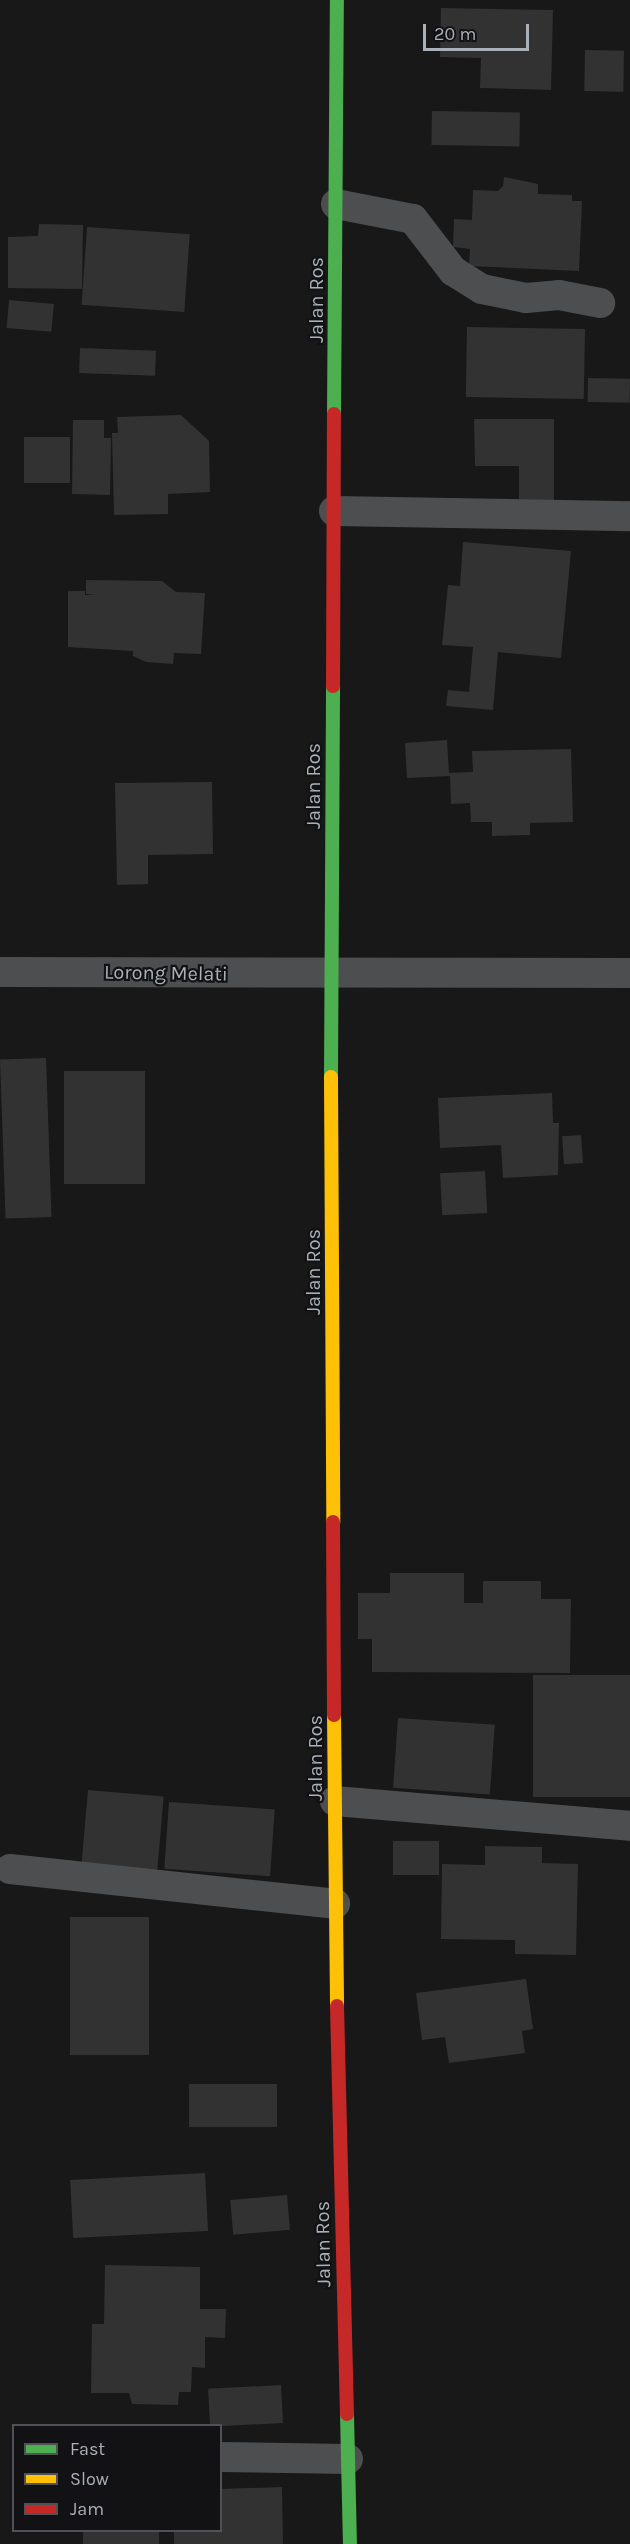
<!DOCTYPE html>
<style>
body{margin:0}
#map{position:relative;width:630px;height:2544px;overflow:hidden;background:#181818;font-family:Karla,sans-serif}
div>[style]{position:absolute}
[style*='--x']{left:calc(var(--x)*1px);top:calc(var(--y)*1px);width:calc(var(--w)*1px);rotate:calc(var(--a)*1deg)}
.building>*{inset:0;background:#323233;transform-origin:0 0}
.street>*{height:30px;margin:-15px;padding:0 15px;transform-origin:15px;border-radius:15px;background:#4c4e50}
.fast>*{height:14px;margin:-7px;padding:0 7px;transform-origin:7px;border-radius:7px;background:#4caf50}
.slow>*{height:14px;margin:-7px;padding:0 7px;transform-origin:7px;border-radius:7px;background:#ffc107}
.jam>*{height:14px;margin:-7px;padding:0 7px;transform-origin:7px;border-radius:7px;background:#c62828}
span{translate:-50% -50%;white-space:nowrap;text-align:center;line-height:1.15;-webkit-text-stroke:4.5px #121214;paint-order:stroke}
.street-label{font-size:20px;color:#aab0b7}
.legend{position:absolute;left:12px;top:2424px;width:210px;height:108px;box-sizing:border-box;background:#121214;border:2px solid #4f5155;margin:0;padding:8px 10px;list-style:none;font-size:18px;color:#aab0b7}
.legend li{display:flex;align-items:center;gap:12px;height:30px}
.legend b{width:30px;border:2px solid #4f5155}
.scale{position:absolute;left:423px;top:24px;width:106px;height:27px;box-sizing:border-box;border:3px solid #aab0b7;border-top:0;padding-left:8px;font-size:18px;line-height:21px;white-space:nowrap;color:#aab0b7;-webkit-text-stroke:4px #121214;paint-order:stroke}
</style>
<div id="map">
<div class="building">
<div style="clip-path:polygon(441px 8px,553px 10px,551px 90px,480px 88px,481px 58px,440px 57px)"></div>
<div style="left:585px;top:50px;width:39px;height:41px;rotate:1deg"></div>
<div style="left:432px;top:111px;width:88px;height:34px;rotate:1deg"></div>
<div style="clip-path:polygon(504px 177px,538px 184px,538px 194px,572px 195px,572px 201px,582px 201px,579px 271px,469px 266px,470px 249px,453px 247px,454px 219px,472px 220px,473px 190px,498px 191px,503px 186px)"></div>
<div style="clip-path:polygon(39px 224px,83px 225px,82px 289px,8px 288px,8px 237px,38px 236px)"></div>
<div style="left:87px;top:227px;width:103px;height:78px;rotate:4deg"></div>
<div style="left:9px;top:300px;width:45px;height:28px;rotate:5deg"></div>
<div style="left:467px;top:327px;width:118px;height:70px;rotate:1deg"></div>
<div style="left:80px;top:348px;width:76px;height:25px;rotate:2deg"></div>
<div style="left:588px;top:378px;width:42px;height:24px;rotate:1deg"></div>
<div style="clip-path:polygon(181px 415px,209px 441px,210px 492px,168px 494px,168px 514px,114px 515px,112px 433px,118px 433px,117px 417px)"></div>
<div style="clip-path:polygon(474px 419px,554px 419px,554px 505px,519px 505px,519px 466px,475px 466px)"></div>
<div style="clip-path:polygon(73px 420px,104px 420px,104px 438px,111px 438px,110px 495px,72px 494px)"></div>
<div style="left:24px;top:437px;width:46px;height:46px"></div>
<div style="clip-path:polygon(463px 542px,571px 551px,561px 658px,498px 652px,493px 710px,446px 706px,448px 690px,469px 692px,473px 647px,442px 645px,448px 585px,460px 586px)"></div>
<div style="clip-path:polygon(86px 580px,162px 581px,176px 592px,205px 593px,201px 654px,174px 653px,173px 664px,146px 662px,133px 656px,133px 651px,68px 647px,68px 591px,85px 591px,85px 595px,97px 595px,86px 594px)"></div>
<div style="clip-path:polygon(447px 740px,449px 773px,473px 772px,472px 751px,571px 749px,573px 822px,530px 823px,530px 835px,492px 836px,492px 822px,471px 822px,470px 803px,451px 804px,450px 776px,407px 778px,405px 743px)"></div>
<div style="clip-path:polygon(212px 782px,213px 854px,148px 855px,148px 884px,117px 885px,115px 783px)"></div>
<div style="left:46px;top:1058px;width:159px;height:46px;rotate:88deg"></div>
<div style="left:64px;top:1071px;width:81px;height:113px"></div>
<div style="clip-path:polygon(552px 1093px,553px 1123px,559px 1123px,558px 1175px,503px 1178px,501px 1145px,440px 1148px,438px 1098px)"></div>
<div style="left:581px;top:1135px;width:28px;height:19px;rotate:86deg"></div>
<div style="left:485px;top:1171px;width:42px;height:45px;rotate:87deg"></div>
<div style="clip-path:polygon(390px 1573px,464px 1573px,464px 1603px,483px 1603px,483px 1581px,541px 1581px,541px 1599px,571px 1599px,570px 1673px,372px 1672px,372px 1639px,358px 1639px,358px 1593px,390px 1593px)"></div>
<div style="left:630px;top:1675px;width:122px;height:97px;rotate:90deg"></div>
<div style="left:398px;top:1718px;width:97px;height:70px;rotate:4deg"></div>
<div style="left:88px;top:1790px;width:76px;height:74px;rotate:5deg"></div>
<div style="left:169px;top:1802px;width:106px;height:67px;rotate:4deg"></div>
<div style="left:393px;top:1841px;width:46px;height:34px"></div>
<div style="clip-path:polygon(485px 1846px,542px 1847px,542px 1863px,578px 1864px,576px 1955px,515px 1954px,515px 1940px,441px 1939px,442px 1864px,485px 1865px)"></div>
<div style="left:70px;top:1917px;width:79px;height:138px"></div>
<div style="clip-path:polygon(526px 1979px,533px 2029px,522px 2031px,525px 2053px,449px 2063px,445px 2037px,422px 2040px,416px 1993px)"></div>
<div style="left:189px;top:2084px;width:88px;height:43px"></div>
<div style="left:205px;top:2173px;width:58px;height:135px;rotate:87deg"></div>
<div style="left:287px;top:2195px;width:35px;height:57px;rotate:85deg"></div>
<div style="clip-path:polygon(105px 2265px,200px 2267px,200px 2309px,226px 2309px,225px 2338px,205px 2337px,205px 2368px,192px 2367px,191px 2392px,179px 2392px,178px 2405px,132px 2404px,129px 2393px,91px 2393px,92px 2324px,104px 2324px)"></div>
<div style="left:281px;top:2385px;width:38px;height:73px;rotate:87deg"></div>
<div style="clip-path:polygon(282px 2487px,283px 2544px,174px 2544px,174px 2530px,220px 2530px,220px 2489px)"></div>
<div style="left:83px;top:2530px;width:76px;height:14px"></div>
</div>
<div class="street">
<div style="--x:336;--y:204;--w:78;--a:11"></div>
<div style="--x:413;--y:219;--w:66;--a:52.4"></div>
<div style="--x:453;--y:271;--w:34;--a:32"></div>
<div style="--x:482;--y:289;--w:45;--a:11.6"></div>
<div style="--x:526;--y:298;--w:33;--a:-5"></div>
<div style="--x:559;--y:295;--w:42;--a:11"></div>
<div style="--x:334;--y:511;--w:296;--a:1"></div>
<div style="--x:0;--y:972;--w:630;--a:0.09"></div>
<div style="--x:335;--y:1801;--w:296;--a:4.8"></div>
<div style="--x:10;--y:1869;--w:327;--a:6.1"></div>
<div style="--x:220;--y:2457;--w:128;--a:0.9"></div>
</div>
<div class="fast">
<div style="--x:334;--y:414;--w:414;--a:-89.6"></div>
<div style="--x:331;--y:1077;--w:391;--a:-89.7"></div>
<div style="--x:347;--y:2414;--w:130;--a:88.7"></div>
</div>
<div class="slow">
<div style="--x:331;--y:1077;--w:445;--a:89.7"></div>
<div style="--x:334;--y:1715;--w:291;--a:89.4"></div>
</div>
<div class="jam">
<div style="--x:333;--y:686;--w:272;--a:-89.8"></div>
<div style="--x:333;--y:1522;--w:193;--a:89.7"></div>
<div style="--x:337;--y:2006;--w:408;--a:88.6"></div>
</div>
<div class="street-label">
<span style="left:316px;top:300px;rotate:-90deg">Jalan Ros</span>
<span style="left:313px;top:786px;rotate:-90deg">Jalan Ros</span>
<span style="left:166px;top:973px;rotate:1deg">Lorong Melati</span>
<span style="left:313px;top:1272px;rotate:-90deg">Jalan Ros</span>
<span style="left:315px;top:1758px;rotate:-90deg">Jalan Ros</span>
<span style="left:323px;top:2244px;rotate:-91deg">Jalan Ros</span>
</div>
<ul class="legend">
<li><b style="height:8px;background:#4caf50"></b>Fast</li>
<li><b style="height:8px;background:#ffc107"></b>Slow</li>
<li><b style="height:8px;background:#c62828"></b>Jam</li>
</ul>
<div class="scale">20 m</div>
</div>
